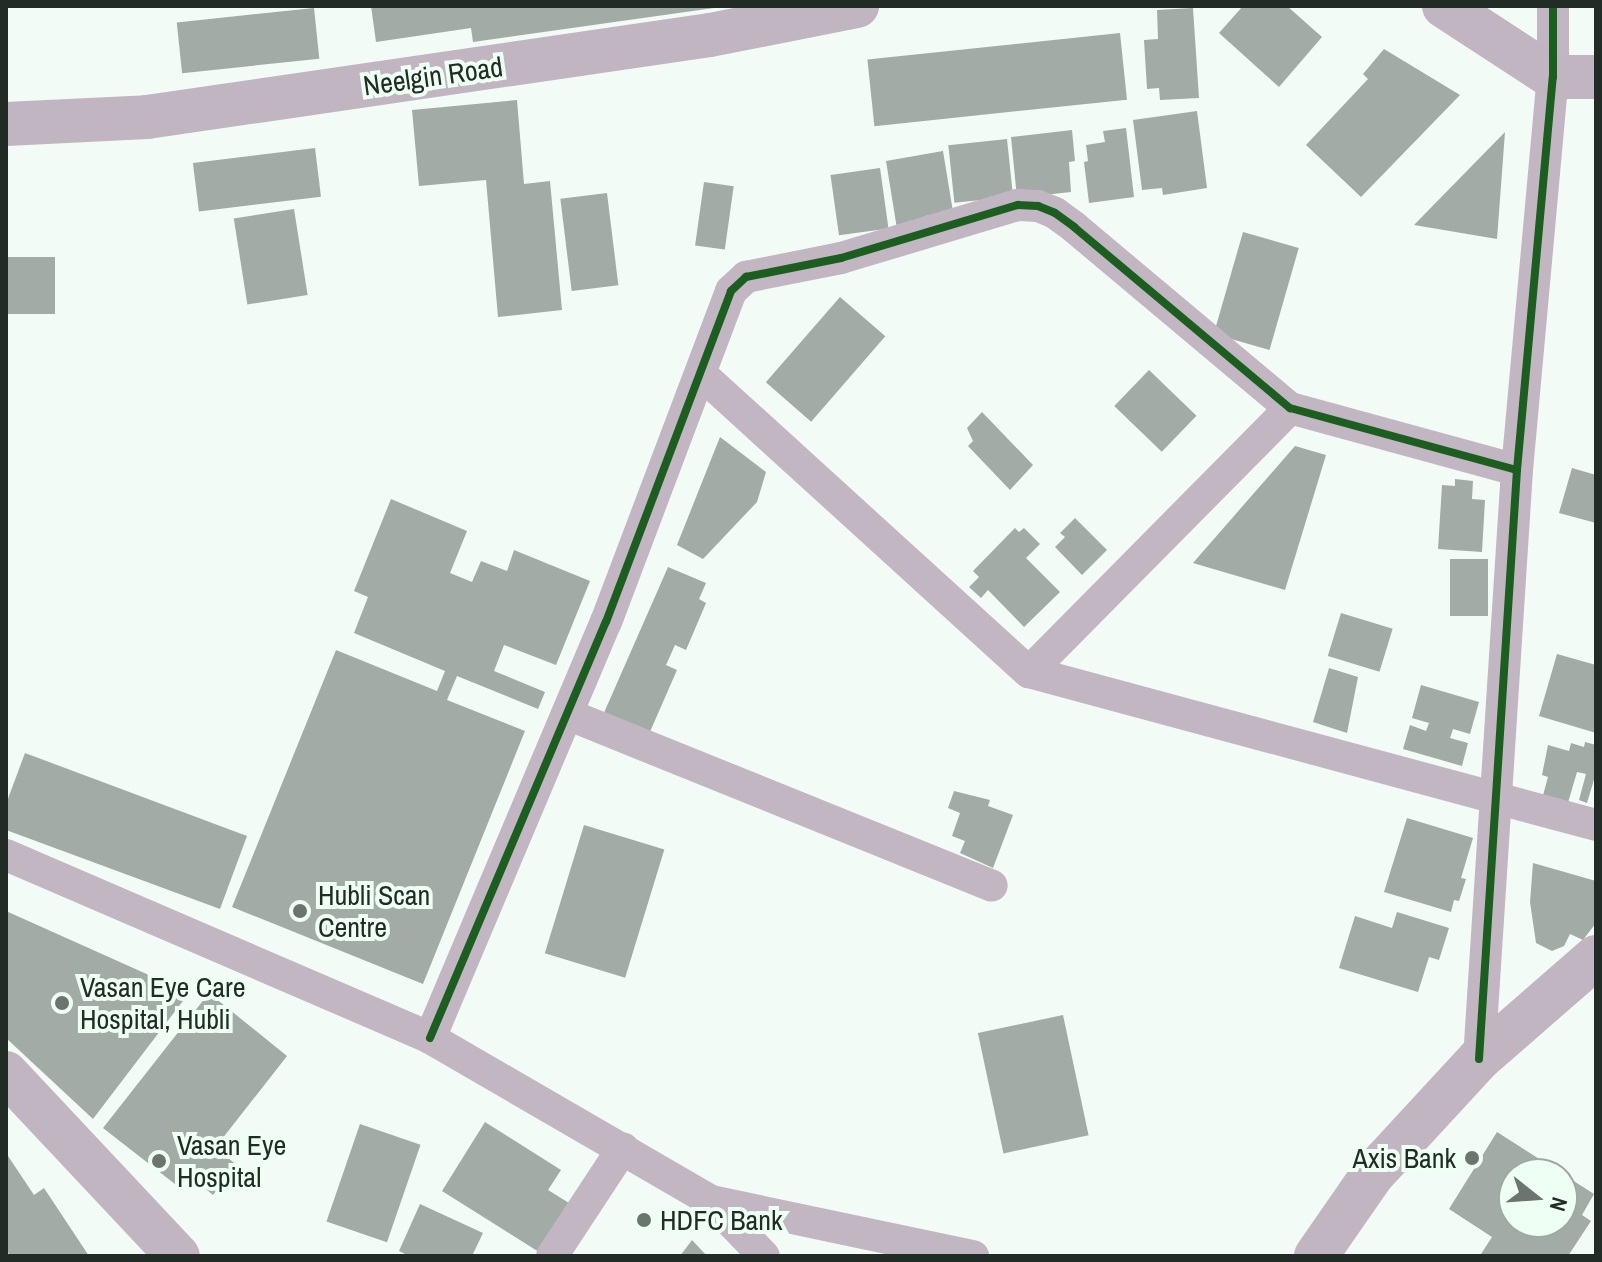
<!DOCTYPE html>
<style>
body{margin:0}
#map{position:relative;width:1602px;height:1262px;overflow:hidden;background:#f2fbf5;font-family:"Archivo Narrow",sans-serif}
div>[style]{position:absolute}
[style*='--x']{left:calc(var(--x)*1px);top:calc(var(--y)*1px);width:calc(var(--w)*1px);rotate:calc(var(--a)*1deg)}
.building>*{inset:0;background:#a3aba6;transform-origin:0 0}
.street>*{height:32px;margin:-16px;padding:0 16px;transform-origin:16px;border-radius:16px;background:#c3b6c3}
.secondary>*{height:44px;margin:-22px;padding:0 22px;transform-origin:22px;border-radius:22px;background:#c1b5c1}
.cycleway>*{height:8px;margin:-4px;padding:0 4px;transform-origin:4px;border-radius:4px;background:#1b5e20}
.dots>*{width:22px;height:22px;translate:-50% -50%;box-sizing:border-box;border:4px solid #eefff4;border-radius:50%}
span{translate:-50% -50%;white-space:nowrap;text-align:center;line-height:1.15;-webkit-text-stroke:8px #eefff4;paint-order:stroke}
.street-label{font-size:28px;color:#232b26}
.poi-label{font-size:28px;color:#232b26}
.left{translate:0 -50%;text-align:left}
.right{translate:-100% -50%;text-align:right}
.frame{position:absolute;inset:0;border:8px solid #232b26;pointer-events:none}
.north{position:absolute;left:1498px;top:1158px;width:80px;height:80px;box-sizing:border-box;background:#eefff4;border:2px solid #9daaa2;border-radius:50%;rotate:107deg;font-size:22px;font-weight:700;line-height:32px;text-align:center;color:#232b26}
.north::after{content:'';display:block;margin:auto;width:28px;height:36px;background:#6b746e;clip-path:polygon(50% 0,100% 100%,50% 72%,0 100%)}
</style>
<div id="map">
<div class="building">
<div style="clip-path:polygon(371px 6px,714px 6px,714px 8px,473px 42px,471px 28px,376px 42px)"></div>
<div style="clip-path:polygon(1243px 6px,1287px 6px,1322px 37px,1279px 87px,1219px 33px)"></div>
<div style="left:314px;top:8px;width:51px;height:138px;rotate:84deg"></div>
<div style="clip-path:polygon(1193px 8px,1199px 98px,1160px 100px,1159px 88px,1147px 89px,1144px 40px,1158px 39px,1157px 10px)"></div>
<div style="left:1120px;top:33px;width:67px;height:254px;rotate:84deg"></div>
<div style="clip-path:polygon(1384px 49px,1460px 95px,1361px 197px,1306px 145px,1368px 79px,1363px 74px)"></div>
<div style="clip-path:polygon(517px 100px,524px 184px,550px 181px,562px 310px,498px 317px,486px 180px,419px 186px,412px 110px)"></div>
<div style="clip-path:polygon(1197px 111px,1207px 188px,1163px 195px,1162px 188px,1142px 190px,1133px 120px)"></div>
<div style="clip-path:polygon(1126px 128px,1134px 197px,1089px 203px,1084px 162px,1088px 161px,1086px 145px,1105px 142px,1103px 131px)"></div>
<div style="clip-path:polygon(1072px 130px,1075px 161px,1069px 162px,1071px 192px,1017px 198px,1011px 137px)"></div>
<div style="clip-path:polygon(1505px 132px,1497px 239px,1414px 225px)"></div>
<div style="left:1007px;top:139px;width:58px;height:59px;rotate:84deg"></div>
<div style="left:315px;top:148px;width:49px;height:123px;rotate:83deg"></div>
<div style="clip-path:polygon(943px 151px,953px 212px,925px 216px,926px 224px,897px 229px,886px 161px)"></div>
<div style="left:880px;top:168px;width:61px;height:50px;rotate:82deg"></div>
<div style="left:704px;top:182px;width:30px;height:64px;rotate:8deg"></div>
<div style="left:607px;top:193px;width:93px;height:47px;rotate:83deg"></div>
<div style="left:294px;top:209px;width:87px;height:61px;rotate:81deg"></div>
<div style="left:1243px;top:232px;width:58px;height:106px;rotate:16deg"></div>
<div style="left:6px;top:257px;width:49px;height:57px"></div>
<div style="left:840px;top:297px;width:60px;height:113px;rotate:41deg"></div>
<div style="left:1149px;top:370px;width:66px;height:50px;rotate:44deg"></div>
<div style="clip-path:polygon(982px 412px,1033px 465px,1010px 490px,968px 446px,973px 441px,967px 428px)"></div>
<div style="clip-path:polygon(720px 437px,766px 472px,757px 502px,703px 559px,677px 545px)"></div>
<div style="clip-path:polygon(1295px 446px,1326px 455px,1285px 590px,1193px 563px)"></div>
<div style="clip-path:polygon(1572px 468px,1596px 475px,1596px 523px,1559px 513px)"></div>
<div style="clip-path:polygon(1455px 479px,1473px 481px,1472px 499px,1485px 500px,1482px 552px,1438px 549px,1442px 485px,1455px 486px)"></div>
<div style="clip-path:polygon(391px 499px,467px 531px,450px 573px,472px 582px,481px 561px,507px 571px,514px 550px,590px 581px,556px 665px,504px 645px,494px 671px,545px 692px,538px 709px,457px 676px,447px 700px,525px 731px,423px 984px,232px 907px,336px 650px,437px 691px,445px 671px,354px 633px,368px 597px,354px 591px)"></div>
<div style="clip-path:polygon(1075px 518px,1107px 550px,1082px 575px,1055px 547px,1065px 537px,1060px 533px)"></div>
<div style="clip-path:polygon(1015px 528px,1019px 532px,1024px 528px,1040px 544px,1026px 558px,1060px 592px,1024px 627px,988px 590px,981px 598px,969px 587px,979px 577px,973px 571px)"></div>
<div style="left:1450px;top:559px;width:38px;height:57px"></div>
<div style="clip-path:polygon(668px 567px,706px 583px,699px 599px,706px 603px,686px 650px,675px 645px,666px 665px,677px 670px,649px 734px,603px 715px)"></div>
<div style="left:1341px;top:613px;width:54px;height:45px;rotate:17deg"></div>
<div style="clip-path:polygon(1557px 654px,1596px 665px,1596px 733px,1539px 716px)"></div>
<div style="clip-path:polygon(1329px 668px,1358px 677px,1347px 733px,1313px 722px)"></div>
<div style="clip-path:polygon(1421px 685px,1479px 702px,1470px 734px,1453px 729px,1450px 738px,1468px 743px,1462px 766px,1403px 749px,1410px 725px,1426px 731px,1429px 723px,1412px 718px)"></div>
<div style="clip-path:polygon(1585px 742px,1596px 745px,1596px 773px,1587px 803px,1579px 800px,1586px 774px,1577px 772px,1567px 806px,1542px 799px,1548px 777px,1542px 775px,1548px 745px,1569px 751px,1571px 743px,1584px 747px)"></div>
<div style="clip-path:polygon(25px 753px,247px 836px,220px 909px,6px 830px,6px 804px)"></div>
<div style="clip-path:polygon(954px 791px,990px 800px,988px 806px,1013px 815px,993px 868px,960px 853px,965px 841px,952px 836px,960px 813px,948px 808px)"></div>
<div style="clip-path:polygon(1407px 818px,1473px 838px,1461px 878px,1466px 879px,1459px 901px,1454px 900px,1451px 912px,1384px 892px)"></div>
<div style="left:584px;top:825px;width:84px;height:134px;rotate:17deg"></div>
<div style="clip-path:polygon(1533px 863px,1596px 881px,1596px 923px,1583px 940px,1570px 934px,1564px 946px,1552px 951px,1536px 943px,1530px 902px)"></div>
<div style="clip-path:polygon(6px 911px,189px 993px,93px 1119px,6px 1038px)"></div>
<div style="clip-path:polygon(1397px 912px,1449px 928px,1439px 960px,1429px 957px,1418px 992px,1339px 968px,1355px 916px,1392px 928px)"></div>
<div style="clip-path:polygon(209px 993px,287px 1056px,215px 1148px,237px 1165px,213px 1195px,190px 1176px,180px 1188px,103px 1128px)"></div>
<div style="left:1063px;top:1015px;width:123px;height:87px;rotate:78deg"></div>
<div style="clip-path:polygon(485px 1122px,561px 1170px,548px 1190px,569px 1203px,539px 1252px,442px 1191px)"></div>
<div style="left:360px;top:1124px;width:64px;height:103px;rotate:19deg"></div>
<div style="clip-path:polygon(evenodd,1497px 1132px,1594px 1194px,1582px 1215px,1591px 1221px,1568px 1256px,1484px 1256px,1481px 1254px,1492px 1237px,1449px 1209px,1497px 1132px,1514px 1174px,1562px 1174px,1562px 1222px,1514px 1222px,1514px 1174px)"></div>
<div style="clip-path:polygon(6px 1153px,34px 1195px,44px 1188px,89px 1256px,10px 1256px,6px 1249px)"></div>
<div style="clip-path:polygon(420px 1204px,483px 1233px,472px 1256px,409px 1256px,399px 1251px)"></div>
<div style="clip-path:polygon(692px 1240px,707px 1256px,680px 1256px)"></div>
</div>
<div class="street">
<div style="--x:701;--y:374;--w:443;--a:42.3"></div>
<div style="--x:1029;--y:672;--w:587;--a:15.1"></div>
<div style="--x:1029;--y:672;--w:371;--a:-45.3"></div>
<div style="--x:567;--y:714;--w:458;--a:22"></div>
<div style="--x:6;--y:855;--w:462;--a:23.3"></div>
<div style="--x:430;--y:1038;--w:325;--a:30.1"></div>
<div style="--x:711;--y:1201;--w:76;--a:46.1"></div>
<div style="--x:430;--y:1038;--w:452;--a:-67.1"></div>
<div style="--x:606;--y:622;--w:354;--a:-69.3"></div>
<div style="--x:731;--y:291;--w:21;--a:-43"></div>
<div style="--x:746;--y:277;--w:97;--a:-11.3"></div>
<div style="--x:841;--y:258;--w:185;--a:-16.7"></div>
<div style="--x:1018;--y:205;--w:20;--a:3"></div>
<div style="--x:1038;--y:206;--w:18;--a:22"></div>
<div style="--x:1055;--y:213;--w:24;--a:36"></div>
<div style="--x:1074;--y:227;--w:282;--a:40"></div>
<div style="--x:1290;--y:408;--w:235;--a:15.3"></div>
<div style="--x:1479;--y:1059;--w:590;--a:-86.31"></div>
<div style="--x:1517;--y:470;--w:395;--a:-84.8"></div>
<div style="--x:1553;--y:77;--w:71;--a:-90"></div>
<div style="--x:711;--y:1201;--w:268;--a:11.9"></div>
<div style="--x:552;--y:1256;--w:129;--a:-56.7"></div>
</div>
<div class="secondary">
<div style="--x:1444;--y:6;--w:130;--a:33.1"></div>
<div style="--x:1553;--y:77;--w:43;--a:0"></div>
<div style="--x:6;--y:124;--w:141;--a:-2.8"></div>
<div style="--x:147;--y:117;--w:569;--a:-8.29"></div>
<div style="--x:710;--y:35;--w:150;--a:-11.2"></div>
<div style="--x:6;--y:1073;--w:251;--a:46.8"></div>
<div style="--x:1316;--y:1256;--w:98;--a:-55.3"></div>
<div style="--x:1372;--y:1175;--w:158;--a:-47.3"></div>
<div style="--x:1479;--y:1059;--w:155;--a:-41.1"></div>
</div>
<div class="cycleway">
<div style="--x:430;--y:1038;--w:452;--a:-67.1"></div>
<div style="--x:606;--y:622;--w:354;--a:-69.3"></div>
<div style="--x:731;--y:291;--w:21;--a:-43"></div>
<div style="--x:746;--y:277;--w:97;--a:-11.3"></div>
<div style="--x:841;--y:258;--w:185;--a:-16.7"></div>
<div style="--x:1018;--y:205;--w:20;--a:3"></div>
<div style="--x:1038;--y:206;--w:18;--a:22"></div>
<div style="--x:1055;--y:213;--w:24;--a:36"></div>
<div style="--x:1074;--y:227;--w:282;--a:40"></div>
<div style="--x:1290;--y:408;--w:235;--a:15.3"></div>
<div style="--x:1479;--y:1059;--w:590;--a:-86.31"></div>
<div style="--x:1517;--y:470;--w:395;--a:-84.8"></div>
<div style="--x:1553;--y:77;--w:71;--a:-90"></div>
</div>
<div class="dots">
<div style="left:300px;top:911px;background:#6b746e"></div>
<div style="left:62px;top:1003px;background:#6b746e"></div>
<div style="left:1472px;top:1158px;background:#6b746e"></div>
<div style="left:159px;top:1161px;background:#6b746e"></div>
<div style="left:644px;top:1220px;background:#6b746e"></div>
</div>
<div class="street-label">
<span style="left:433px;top:76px;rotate:-8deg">Neelgin Road</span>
</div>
<div class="poi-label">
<span class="left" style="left:318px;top:911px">Hubli Scan<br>Centre</span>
<span class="left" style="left:80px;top:1003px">Vasan Eye Care<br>Hospital, Hubli</span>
<span class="left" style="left:177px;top:1161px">Vasan Eye<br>Hospital</span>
<span class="right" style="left:1456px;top:1158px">Axis Bank</span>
<span class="left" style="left:660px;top:1220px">HDFC Bank</span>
</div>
<div class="frame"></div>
<div class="north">N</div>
</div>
